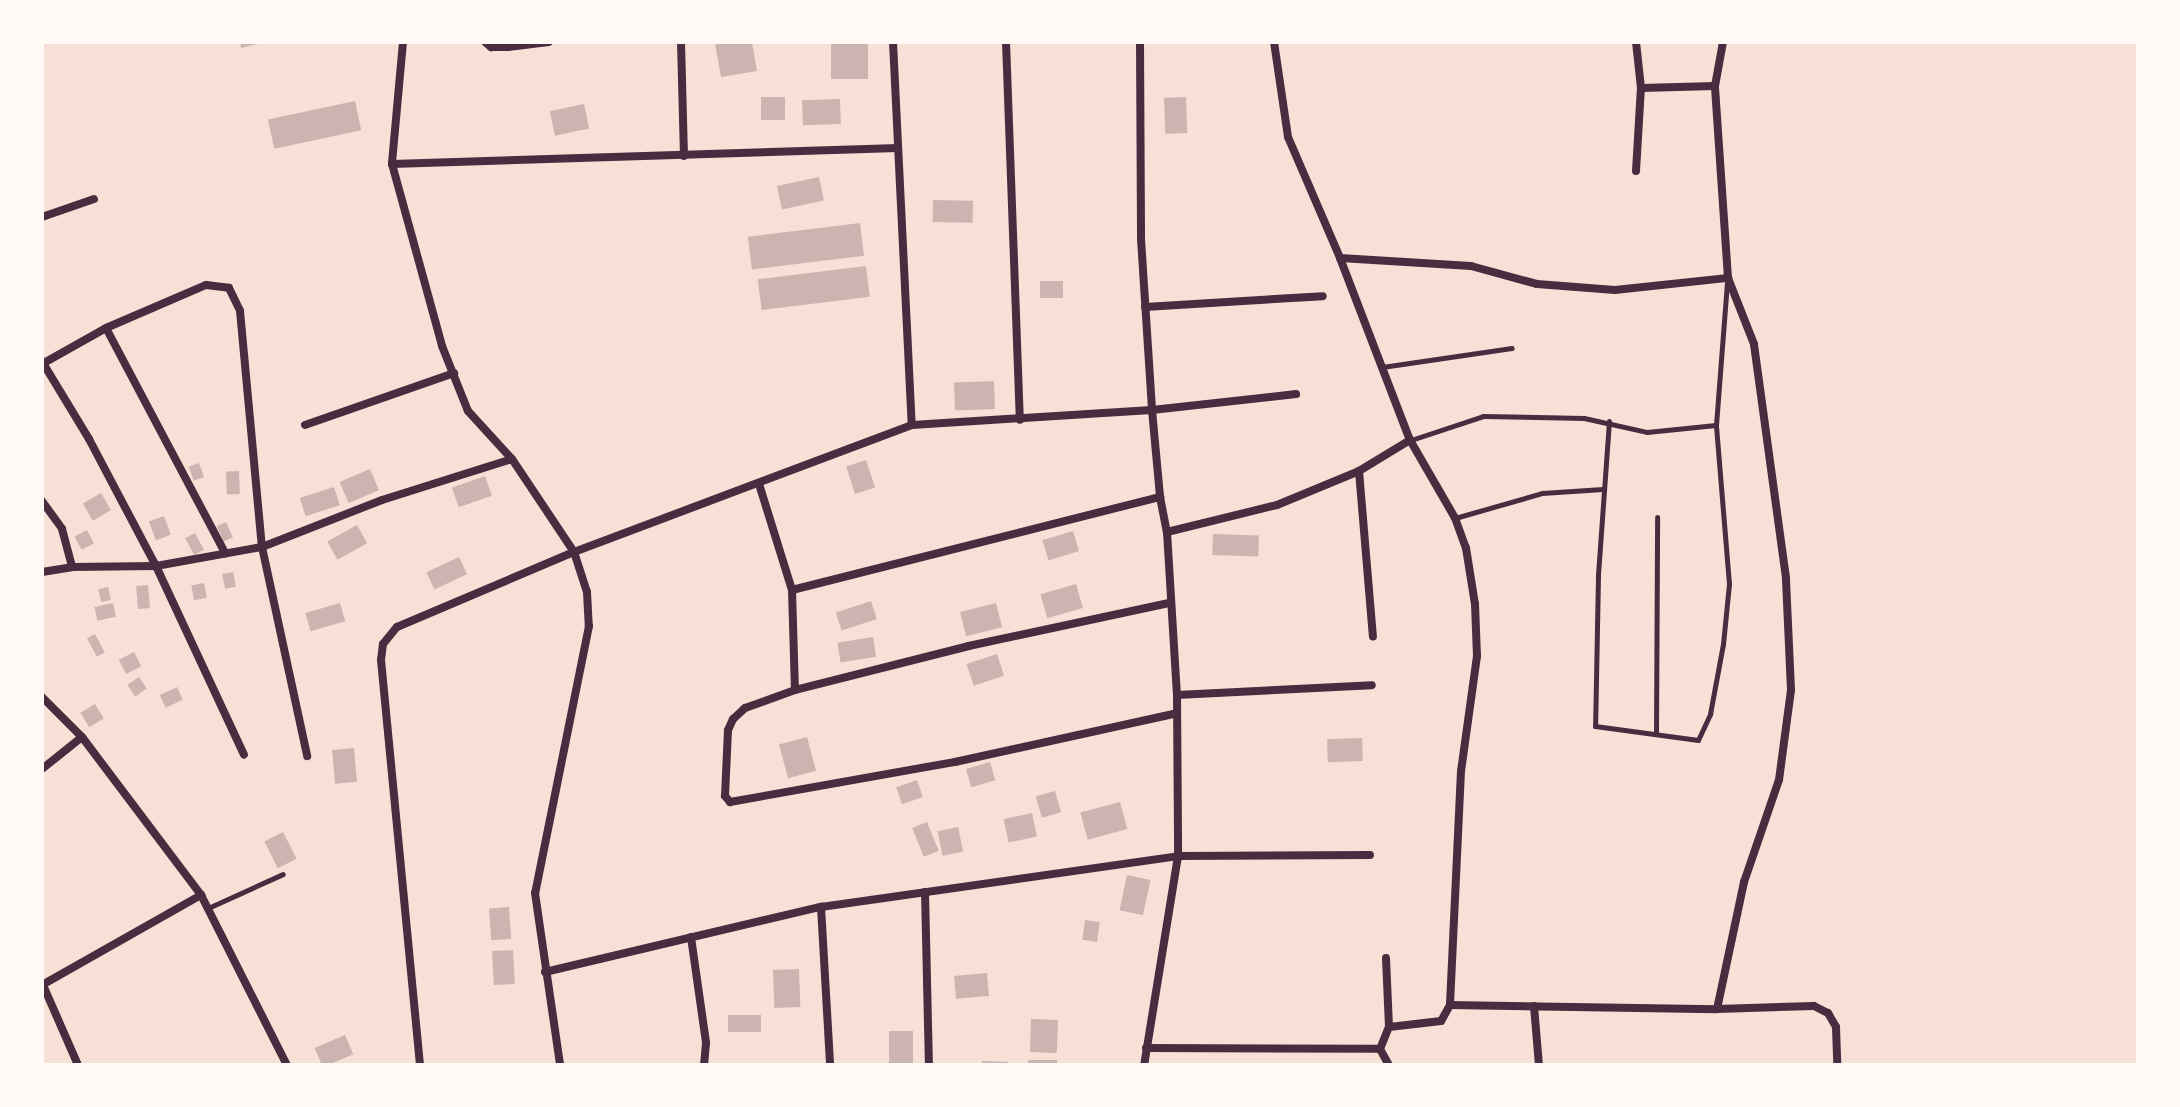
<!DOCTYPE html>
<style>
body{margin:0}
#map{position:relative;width:2180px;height:1107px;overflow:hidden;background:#f7e1d7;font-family:Poppins,sans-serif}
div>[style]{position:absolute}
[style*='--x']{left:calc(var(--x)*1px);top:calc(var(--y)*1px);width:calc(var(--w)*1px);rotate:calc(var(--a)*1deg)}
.building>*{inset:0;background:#ccb4b1;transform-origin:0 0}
.service>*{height:5px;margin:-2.5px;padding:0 2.5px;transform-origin:2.5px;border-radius:2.5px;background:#4a2c40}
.minor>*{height:8px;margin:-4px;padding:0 4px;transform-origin:4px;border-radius:4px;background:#4a2c40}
span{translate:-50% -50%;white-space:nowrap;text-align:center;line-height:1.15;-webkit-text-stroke:8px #fffaf5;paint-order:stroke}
.frame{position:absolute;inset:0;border:44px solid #fffaf5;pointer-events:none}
</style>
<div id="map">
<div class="building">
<div style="clip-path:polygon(240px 42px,261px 42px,261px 43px,241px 48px)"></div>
<div style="clip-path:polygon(752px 42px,757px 71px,721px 77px,715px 43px)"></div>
<div style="left:831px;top:42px;width:37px;height:37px"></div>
<div style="left:761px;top:97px;width:24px;height:23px"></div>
<div style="left:1186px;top:97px;width:36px;height:22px;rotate:88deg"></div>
<div style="left:840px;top:99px;width:25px;height:38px;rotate:88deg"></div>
<div style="left:355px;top:101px;width:30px;height:89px;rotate:78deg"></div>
<div style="left:584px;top:104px;width:25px;height:35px;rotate:78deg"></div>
<div style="left:819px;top:177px;width:24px;height:43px;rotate:78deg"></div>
<div style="left:933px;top:200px;width:40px;height:22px;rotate:1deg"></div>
<div style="left:860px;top:223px;width:33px;height:113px;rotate:83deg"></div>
<div style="left:866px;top:266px;width:31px;height:109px;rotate:83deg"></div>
<div style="left:1063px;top:281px;width:17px;height:23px;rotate:90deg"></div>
<div style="left:994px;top:381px;width:28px;height:40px;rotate:88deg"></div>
<div style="left:866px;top:460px;width:29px;height:21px;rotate:72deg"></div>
<div style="left:199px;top:463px;width:15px;height:11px;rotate:70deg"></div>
<div style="left:370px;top:469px;width:23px;height:33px;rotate:67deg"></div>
<div style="left:239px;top:471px;width:23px;height:13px;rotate:88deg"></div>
<div style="left:485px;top:476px;width:21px;height:35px;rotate:71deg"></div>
<div style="left:334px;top:487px;width:19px;height:36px;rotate:72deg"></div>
<div style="left:101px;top:493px;width:20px;height:21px;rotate:60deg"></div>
<div style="left:164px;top:516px;width:20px;height:16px;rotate:70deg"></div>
<div style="left:226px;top:522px;width:17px;height:10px;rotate:66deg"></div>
<div style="left:357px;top:525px;width:21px;height:34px;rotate:61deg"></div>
<div style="left:87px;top:530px;width:15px;height:14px;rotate:62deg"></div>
<div style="left:1073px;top:531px;width:21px;height:32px;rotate:73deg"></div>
<div style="left:195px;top:533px;width:19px;height:11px;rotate:62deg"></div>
<div style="left:1213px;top:534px;width:46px;height:21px;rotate:2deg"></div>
<div style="left:459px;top:557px;width:19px;height:36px;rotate:65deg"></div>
<div style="left:233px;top:572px;width:15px;height:11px;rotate:79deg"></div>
<div style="left:204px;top:583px;width:15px;height:13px;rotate:79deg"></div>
<div style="left:1076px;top:584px;width:25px;height:37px;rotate:74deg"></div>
<div style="left:148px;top:585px;width:23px;height:12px;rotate:85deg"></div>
<div style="left:108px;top:587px;width:13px;height:10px;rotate:77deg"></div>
<div style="left:871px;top:601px;width:19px;height:37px;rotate:72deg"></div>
<div style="left:113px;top:603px;width:14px;height:19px;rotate:78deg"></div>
<div style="left:340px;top:603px;width:19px;height:36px;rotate:74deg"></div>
<div style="left:996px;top:603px;width:25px;height:37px;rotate:76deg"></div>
<div style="left:95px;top:634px;width:21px;height:9px;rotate:62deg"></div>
<div style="left:873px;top:637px;width:20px;height:36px;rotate:81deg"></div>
<div style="left:134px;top:652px;width:16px;height:17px;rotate:63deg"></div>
<div style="left:997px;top:654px;width:23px;height:32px;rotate:72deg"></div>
<div style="left:139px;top:677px;width:14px;height:14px;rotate:56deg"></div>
<div style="left:177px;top:687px;width:14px;height:19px;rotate:65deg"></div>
<div style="left:95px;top:704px;width:17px;height:17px;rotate:59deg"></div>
<div style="left:807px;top:737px;width:35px;height:29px;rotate:75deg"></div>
<div style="left:1362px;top:738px;width:23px;height:35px;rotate:88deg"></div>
<div style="left:354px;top:748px;width:34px;height:22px;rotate:85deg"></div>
<div style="left:990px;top:762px;width:19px;height:25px;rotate:74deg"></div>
<div style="left:917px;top:780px;width:18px;height:22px;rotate:71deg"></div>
<div style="left:1055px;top:791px;width:22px;height:20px;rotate:74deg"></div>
<div style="left:1120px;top:802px;width:28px;height:41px;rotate:75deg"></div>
<div style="left:1032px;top:813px;width:24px;height:29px;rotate:78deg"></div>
<div style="left:927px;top:822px;width:31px;height:16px;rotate:68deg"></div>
<div style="left:958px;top:827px;width:25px;height:21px;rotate:78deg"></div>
<div style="left:283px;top:832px;width:30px;height:21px;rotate:63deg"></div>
<div style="left:1127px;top:875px;width:24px;height:36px;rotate:12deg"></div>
<div style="left:509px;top:907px;width:32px;height:20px;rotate:86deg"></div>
<div style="left:1085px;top:920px;width:15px;height:20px;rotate:8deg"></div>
<div style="left:513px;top:950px;width:34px;height:21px;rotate:87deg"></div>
<div style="left:799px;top:969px;width:38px;height:26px;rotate:88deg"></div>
<div style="left:987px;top:973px;width:23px;height:33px;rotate:85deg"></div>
<div style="left:761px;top:1015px;width:17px;height:33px;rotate:90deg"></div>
<div style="left:1031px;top:1019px;width:27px;height:33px;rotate:2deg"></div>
<div style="left:913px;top:1031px;width:34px;height:24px;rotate:90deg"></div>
<div style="left:345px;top:1035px;width:21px;height:33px;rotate:67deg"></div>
<div style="left:1028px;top:1060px;width:29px;height:5px"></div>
<div style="clip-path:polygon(982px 1061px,1008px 1062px,1008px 1065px,982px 1065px)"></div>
</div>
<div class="service">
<div style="--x:1382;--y:367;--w:131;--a:-8.3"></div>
<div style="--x:1609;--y:421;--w:155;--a:94.1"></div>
<div style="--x:1598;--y:576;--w:150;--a:91.1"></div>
<div style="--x:1595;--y:726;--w:104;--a:7.7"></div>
<div style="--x:1698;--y:740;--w:29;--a:-65"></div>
<div style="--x:1710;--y:714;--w:71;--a:-79.5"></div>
<div style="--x:1723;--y:644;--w:60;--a:-84.3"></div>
<div style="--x:1729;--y:584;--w:160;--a:-94.7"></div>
<div style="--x:1716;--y:425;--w:142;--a:-85.6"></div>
<div style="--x:1411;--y:440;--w:76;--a:-18.4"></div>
<div style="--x:1483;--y:416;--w:101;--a:1.1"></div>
<div style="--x:1584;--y:418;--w:65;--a:12.5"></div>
<div style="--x:1647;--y:432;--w:69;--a:-5.8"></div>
<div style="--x:1455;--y:518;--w:91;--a:-16"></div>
<div style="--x:1542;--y:493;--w:61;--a:-3.8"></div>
<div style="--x:1656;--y:734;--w:217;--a:-89.7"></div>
<div style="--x:208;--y:908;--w:82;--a:-24.4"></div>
</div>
<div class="minor">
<div style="--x:403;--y:42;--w:122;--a:95.2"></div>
<div style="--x:392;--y:164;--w:189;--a:74.6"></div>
<div style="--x:442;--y:346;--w:70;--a:68.2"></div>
<div style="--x:468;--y:411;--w:65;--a:47.5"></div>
<div style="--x:512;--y:459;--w:112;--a:56.3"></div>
<div style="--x:574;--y:552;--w:42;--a:72"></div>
<div style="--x:587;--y:592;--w:34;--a:87"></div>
<div style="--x:589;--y:626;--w:272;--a:101.4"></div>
<div style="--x:535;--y:893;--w:174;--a:81.7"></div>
<div style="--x:485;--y:42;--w:8;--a:40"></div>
<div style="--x:491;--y:47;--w:17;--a:0"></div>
<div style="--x:508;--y:47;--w:41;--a:-7"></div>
<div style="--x:681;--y:42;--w:114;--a:88.5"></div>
<div style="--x:893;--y:42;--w:383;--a:87.2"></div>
<div style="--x:1006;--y:42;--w:378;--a:87.9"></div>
<div style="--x:1140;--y:42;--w:197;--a:89.7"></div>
<div style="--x:1141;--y:239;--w:171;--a:86.3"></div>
<div style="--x:1152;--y:410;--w:87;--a:84.7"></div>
<div style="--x:1160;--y:497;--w:36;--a:79"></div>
<div style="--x:1167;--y:532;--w:163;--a:86.5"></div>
<div style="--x:1177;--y:695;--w:161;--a:89.6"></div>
<div style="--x:1178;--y:856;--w:212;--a:99.2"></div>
<div style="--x:1274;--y:42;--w:96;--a:81.6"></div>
<div style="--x:1288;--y:137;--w:132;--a:66.7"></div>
<div style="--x:1340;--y:258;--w:195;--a:69"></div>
<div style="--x:1410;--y:440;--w:90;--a:60"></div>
<div style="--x:1455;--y:518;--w:32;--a:70"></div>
<div style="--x:1466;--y:548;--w:57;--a:80.9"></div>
<div style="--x:1475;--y:604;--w:52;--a:87.8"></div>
<div style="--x:1477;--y:656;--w:116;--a:97.9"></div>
<div style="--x:1461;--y:771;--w:234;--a:92.7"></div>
<div style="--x:1450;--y:1005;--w:18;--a:119"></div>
<div style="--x:1441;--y:1021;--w:52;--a:173.4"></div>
<div style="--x:1389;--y:1027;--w:69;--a:-92.5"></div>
<div style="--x:1641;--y:88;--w:74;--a:-1.5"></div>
<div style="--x:392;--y:164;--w:506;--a:-1.81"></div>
<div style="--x:1636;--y:171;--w:83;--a:-86.6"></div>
<div style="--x:1641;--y:88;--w:46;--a:-96.2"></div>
<div style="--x:42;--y:217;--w:55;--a:-19.1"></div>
<div style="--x:1340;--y:258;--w:131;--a:3.5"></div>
<div style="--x:1471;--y:266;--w:68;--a:15.3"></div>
<div style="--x:1537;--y:284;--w:78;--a:4.4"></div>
<div style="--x:1615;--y:290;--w:114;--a:-6.1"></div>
<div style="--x:1145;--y:307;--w:178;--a:-3.5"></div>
<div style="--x:106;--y:328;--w:255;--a:62.1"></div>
<div style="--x:43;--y:363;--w:89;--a:58.8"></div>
<div style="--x:89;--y:439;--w:144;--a:62.2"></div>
<div style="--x:156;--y:566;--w:208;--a:65"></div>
<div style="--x:42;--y:364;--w:73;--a:-29.4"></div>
<div style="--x:106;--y:328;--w:109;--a:-23.3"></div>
<div style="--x:206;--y:285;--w:23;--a:7"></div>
<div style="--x:229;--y:288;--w:25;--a:64"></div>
<div style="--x:240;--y:311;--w:237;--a:84.7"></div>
<div style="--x:262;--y:547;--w:214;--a:77.8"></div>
<div style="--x:305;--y:425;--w:158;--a:-19.2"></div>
<div style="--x:1359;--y:471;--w:166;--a:85.2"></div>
<div style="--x:759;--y:484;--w:111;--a:72.7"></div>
<div style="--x:792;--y:590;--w:100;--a:88.3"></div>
<div style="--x:42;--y:501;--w:34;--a:54"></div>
<div style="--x:62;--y:529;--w:39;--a:75"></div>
<div style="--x:1167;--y:532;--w:113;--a:-13.8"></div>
<div style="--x:1277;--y:505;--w:89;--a:-22.5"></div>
<div style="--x:1359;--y:471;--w:60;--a:-31.3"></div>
<div style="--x:42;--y:572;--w:30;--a:-9"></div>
<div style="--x:72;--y:567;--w:84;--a:-0.7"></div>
<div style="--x:156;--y:566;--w:108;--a:-10.2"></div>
<div style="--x:262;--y:547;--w:129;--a:-21.4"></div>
<div style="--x:382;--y:500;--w:136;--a:-17.5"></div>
<div style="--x:792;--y:590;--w:380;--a:-14.2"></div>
<div style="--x:1169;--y:603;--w:205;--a:167.9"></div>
<div style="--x:969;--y:646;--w:179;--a:165.8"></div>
<div style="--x:795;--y:690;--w:53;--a:160.2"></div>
<div style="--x:745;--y:708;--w:16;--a:137"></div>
<div style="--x:733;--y:719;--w:12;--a:114"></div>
<div style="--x:728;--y:730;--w:66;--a:92.6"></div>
<div style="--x:725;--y:796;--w:8;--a:50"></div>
<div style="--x:730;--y:802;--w:229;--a:-10.1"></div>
<div style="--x:955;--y:762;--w:227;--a:-12.4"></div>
<div style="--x:1177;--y:695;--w:195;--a:-2.9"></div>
<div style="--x:42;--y:697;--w:57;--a:45"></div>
<div style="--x:82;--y:737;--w:198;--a:53"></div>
<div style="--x:201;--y:895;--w:191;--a:63.2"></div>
<div style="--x:42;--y:769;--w:51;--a:-38.7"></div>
<div style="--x:925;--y:892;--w:173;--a:88.7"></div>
<div style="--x:821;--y:907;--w:158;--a:86.7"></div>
<div style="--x:691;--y:937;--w:107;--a:81.9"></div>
<div style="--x:706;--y:1043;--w:22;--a:95"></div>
<div style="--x:545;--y:972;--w:284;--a:-13.3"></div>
<div style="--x:821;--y:907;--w:361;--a:-8.1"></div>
<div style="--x:1178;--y:856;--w:192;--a:-0.3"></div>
<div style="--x:42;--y:985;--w:183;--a:-29.5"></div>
<div style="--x:43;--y:985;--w:87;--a:66.4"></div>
<div style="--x:1450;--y:1005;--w:267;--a:0.9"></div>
<div style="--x:1717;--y:1009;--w:97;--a:-1.8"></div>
<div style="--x:1814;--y:1006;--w:16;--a:27"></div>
<div style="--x:1828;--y:1013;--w:16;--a:60"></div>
<div style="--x:1836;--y:1027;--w:38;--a:88"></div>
<div style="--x:1534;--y:1006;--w:59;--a:85.2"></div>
<div style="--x:1717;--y:1009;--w:130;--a:-78"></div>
<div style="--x:1744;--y:882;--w:108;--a:-71.1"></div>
<div style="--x:1779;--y:780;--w:91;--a:-82.4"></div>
<div style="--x:1791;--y:690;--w:112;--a:-92.6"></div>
<div style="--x:1786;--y:578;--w:236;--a:-97.8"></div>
<div style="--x:1754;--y:344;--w:71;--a:-111.5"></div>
<div style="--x:1728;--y:278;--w:192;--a:-93.9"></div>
<div style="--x:1715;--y:86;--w:45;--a:-79.7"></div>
<div style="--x:1146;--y:1048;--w:234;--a:0.2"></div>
<div style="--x:1380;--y:1049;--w:24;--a:-68"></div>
<div style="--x:1380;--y:1049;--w:18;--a:61"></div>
<div style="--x:420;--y:1065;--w:407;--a:-95.5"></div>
<div style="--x:381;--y:660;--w:16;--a:-83"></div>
<div style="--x:383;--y:644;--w:22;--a:-51"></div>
<div style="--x:397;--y:627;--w:192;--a:-23"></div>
<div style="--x:574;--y:552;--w:361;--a:-20.6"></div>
<div style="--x:912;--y:425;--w:240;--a:-3.6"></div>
<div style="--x:1152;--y:410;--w:145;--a:-6.3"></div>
</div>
<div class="frame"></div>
</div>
